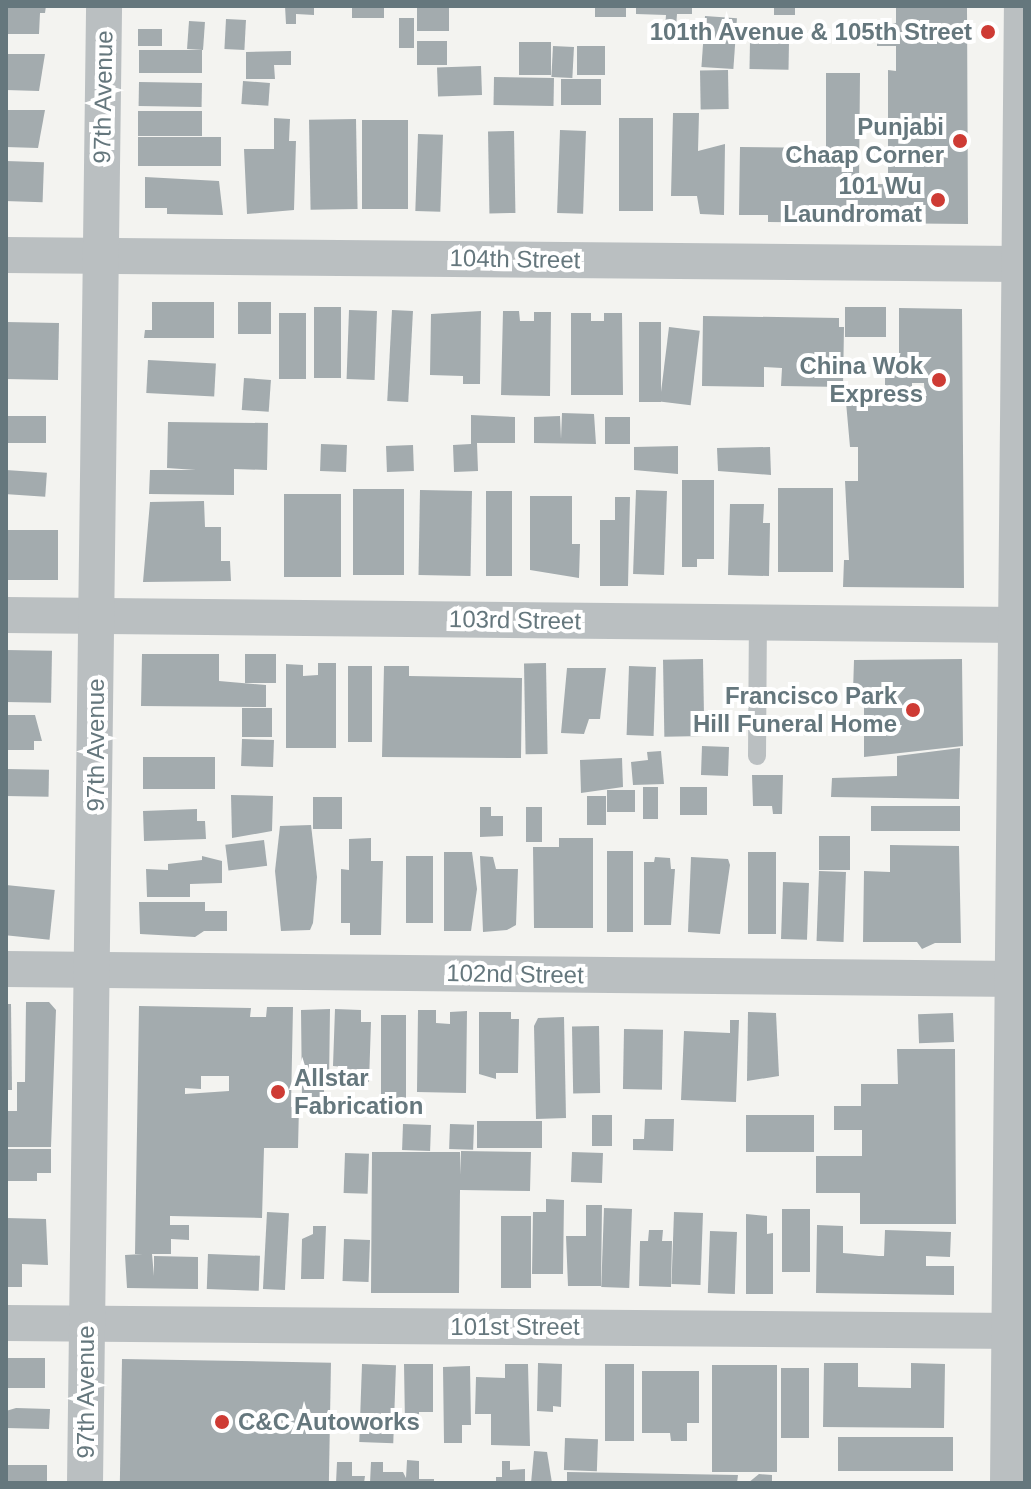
<!DOCTYPE html>
<style>
body{margin:0}
#map{position:relative;width:1031px;height:1489px;overflow:hidden;background:#f3f3f0;font-family:Helvetica,sans-serif}
div>[style]{position:absolute}
[style*='--x']{left:calc(var(--x)*1px);top:calc(var(--y)*1px);width:calc(var(--w)*1px);rotate:calc(var(--a)*1deg)}
.building>*{inset:0;background:#a3abae;transform-origin:0 0}
.lane>*{height:18px;margin:-9px;padding:0 9px;transform-origin:9px;border-radius:9px;background:#babfc1}
.street>*{height:36px;margin:-18px;padding:0 18px;transform-origin:18px;border-radius:18px;background:#babfc1}
.dots>*{width:22px;height:22px;translate:-50% -50%;box-sizing:border-box;border:4px solid #fff;border-radius:50%}
span{translate:-50% -50%;white-space:nowrap;text-align:center;line-height:1.15;-webkit-text-stroke:8px #fff;paint-order:stroke}
.poi-label{font-size:24px;color:#65777d;font-weight:700}
.right{translate:-100% -50%;text-align:right}
.left{translate:0 -50%;text-align:left}
.street-label{font-size:24px;color:#65777d}
.frame{position:absolute;inset:0;border:8px solid #65777d;pointer-events:none}
</style>
<div id="map">
<div class="building">
<div style="clip-path:polygon(6px 6px,46px 6px,45px 13px,40px 13px,39px 34px,6px 34px)"></div>
<div style="clip-path:polygon(285px 6px,314px 6px,314px 15px,296px 14px,296px 24px,286px 24px)"></div>
<div style="left:352px;top:6px;width:32px;height:12px"></div>
<div style="left:417px;top:6px;width:32px;height:25px"></div>
<div style="left:595px;top:6px;width:31px;height:11px"></div>
<div style="clip-path:polygon(636px 6px,692px 6px,692px 14px,677px 14px,676px 28px,665px 28px,666px 15px,636px 14px)"></div>
<div style="left:774px;top:6px;width:21px;height:9px"></div>
<div style="clip-path:polygon(896px 6px,967px 6px,968px 224px,768px 222px,768px 215px,739px 215px,740px 147px,826px 148px,826px 73px,860px 73px,859px 184px,888px 184px,888px 70px,896px 71px,896px 46px,877px 46px,877px 23px,896px 23px)"></div>
<div style="left:705px;top:16px;width:32px;height:51px;rotate:4deg"></div>
<div style="left:399px;top:18px;width:15px;height:30px"></div>
<div style="left:226px;top:19px;width:20px;height:30px;rotate:3deg"></div>
<div style="left:189px;top:21px;width:16px;height:28px;rotate:4deg"></div>
<div style="left:138px;top:29px;width:24px;height:17px"></div>
<div style="left:417px;top:41px;width:30px;height:24px"></div>
<div style="left:750px;top:41px;width:39px;height:28px;rotate:1deg"></div>
<div style="left:551px;top:42px;width:33px;height:32px;rotate:90deg"></div>
<div style="left:553px;top:46px;width:21px;height:31px;rotate:3deg"></div>
<div style="left:605px;top:46px;width:29px;height:28px;rotate:90deg"></div>
<div style="left:139px;top:50px;width:63px;height:23px"></div>
<div style="clip-path:polygon(291px 51px,291px 65px,274px 65px,275px 79px,246px 79px,246px 52px)"></div>
<div style="clip-path:polygon(6px 54px,45px 54px,39px 91px,6px 90px)"></div>
<div style="left:481px;top:66px;width:29px;height:44px;rotate:88deg"></div>
<div style="left:728px;top:70px;width:39px;height:28px;rotate:89deg"></div>
<div style="left:494px;top:77px;width:60px;height:28px;rotate:1deg"></div>
<div style="left:561px;top:79px;width:40px;height:26px"></div>
<div style="left:243px;top:81px;width:27px;height:23px;rotate:4deg"></div>
<div style="left:139px;top:82px;width:63px;height:24px;rotate:1deg"></div>
<div style="clip-path:polygon(6px 110px,45px 110px,38px 148px,6px 147px)"></div>
<div style="left:138px;top:111px;width:64px;height:25px"></div>
<div style="clip-path:polygon(673px 113px,699px 113px,698px 151px,725px 144px,724px 215px,700px 214px,697px 196px,671px 196px)"></div>
<div style="clip-path:polygon(274px 118px,290px 119px,289px 141px,296px 141px,294px 210px,247px 214px,244px 149px,274px 149px)"></div>
<div style="left:619px;top:118px;width:34px;height:93px"></div>
<div style="left:356px;top:119px;width:90px;height:47px;rotate:89deg"></div>
<div style="left:362px;top:120px;width:46px;height:89px"></div>
<div style="left:560px;top:130px;width:26px;height:83px;rotate:2deg"></div>
<div style="left:514px;top:131px;width:82px;height:26px;rotate:89deg"></div>
<div style="left:418px;top:134px;width:25px;height:77px;rotate:2deg"></div>
<div style="left:221px;top:137px;width:29px;height:83px;rotate:90deg"></div>
<div style="left:6px;top:161px;width:38px;height:40px;rotate:2deg"></div>
<div style="clip-path:polygon(145px 177px,219px 181px,223px 215px,167px 214px,167px 208px,145px 208px)"></div>
<div style="clip-path:polygon(152px 302px,214px 302px,214px 338px,144px 338px,145px 330px,152px 330px)"></div>
<div style="left:238px;top:302px;width:33px;height:32px"></div>
<div style="left:314px;top:307px;width:27px;height:71px"></div>
<div style="left:886px;top:307px;width:30px;height:41px;rotate:90deg"></div>
<div style="clip-path:polygon(evenodd,899px 308px,962px 309px,964px 588px,843px 587px,844px 560px,849px 560px,845px 481px,858px 481px,858px 447px,850px 447px,845px 391px,885px 391px,885px 364px,899px 364px,899px 308px,912px 383px,924px 383px,925px 398px,912px 398px,912px 383px)"></div>
<div style="left:349px;top:310px;width:28px;height:69px;rotate:2deg"></div>
<div style="left:392px;top:310px;width:21px;height:91px;rotate:3deg"></div>
<div style="clip-path:polygon(481px 311px,480px 384px,463px 384px,463px 376px,430px 375px,431px 314px)"></div>
<div style="clip-path:polygon(503px 311px,519px 311px,520px 321px,534px 321px,534px 312px,551px 312px,550px 396px,501px 395px)"></div>
<div style="left:306px;top:313px;width:66px;height:27px;rotate:90deg"></div>
<div style="clip-path:polygon(571px 313px,591px 313px,591px 321px,604px 321px,604px 313px,622px 313px,623px 395px,571px 395px)"></div>
<div style="clip-path:polygon(703px 316px,839px 318px,839px 327px,844px 327px,843px 387px,781px 386px,782px 368px,764px 367px,764px 387px,702px 386px)"></div>
<div style="left:6px;top:322px;width:53px;height:57px;rotate:1deg"></div>
<div style="left:639px;top:322px;width:22px;height:80px"></div>
<div style="left:669px;top:327px;width:31px;height:75px;rotate:7deg"></div>
<div style="left:148px;top:360px;width:68px;height:33px;rotate:3deg"></div>
<div style="left:244px;top:378px;width:27px;height:32px;rotate:4deg"></div>
<div style="clip-path:polygon(562px 413px,594px 414px,596px 444px,534px 443px,534px 417px,560px 416px,561px 439px)"></div>
<div style="clip-path:polygon(471px 415px,515px 417px,515px 443px,477px 443px,478px 471px,454px 472px,453px 445px,471px 444px)"></div>
<div style="left:6px;top:416px;width:40px;height:27px"></div>
<div style="left:630px;top:417px;width:27px;height:25px;rotate:90deg"></div>
<div style="clip-path:polygon(168px 422px,268px 423px,267px 470px,234px 469px,234px 495px,149px 494px,150px 470px,196px 470px,167px 468px)"></div>
<div style="left:321px;top:444px;width:26px;height:27px;rotate:2deg"></div>
<div style="left:413px;top:445px;width:26px;height:27px;rotate:88deg"></div>
<div style="clip-path:polygon(678px 446px,678px 474px,634px 470px,634px 447px)"></div>
<div style="clip-path:polygon(770px 447px,771px 475px,718px 471px,717px 448px)"></div>
<div style="left:6px;top:470px;width:41px;height:24px;rotate:4deg"></div>
<div style="clip-path:polygon(682px 480px,714px 480px,714px 559px,697px 559px,697px 567px,682px 567px)"></div>
<div style="left:778px;top:488px;width:55px;height:84px"></div>
<div style="left:353px;top:489px;width:51px;height:86px"></div>
<div style="left:420px;top:490px;width:52px;height:85px;rotate:1deg"></div>
<div style="left:636px;top:490px;width:31px;height:84px;rotate:2deg"></div>
<div style="left:486px;top:491px;width:26px;height:85px"></div>
<div style="left:284px;top:494px;width:57px;height:83px"></div>
<div style="clip-path:polygon(530px 496px,572px 496px,572px 544px,580px 544px,579px 578px,530px 570px)"></div>
<div style="clip-path:polygon(615px 497px,630px 497px,628px 586px,600px 586px,600px 520px,615px 520px)"></div>
<div style="clip-path:polygon(204px 501px,205px 527px,221px 527px,221px 561px,230px 561px,231px 581px,143px 582px,150px 502px)"></div>
<div style="clip-path:polygon(730px 504px,764px 504px,763px 523px,770px 523px,769px 576px,728px 575px)"></div>
<div style="left:6px;top:530px;width:52px;height:50px"></div>
<div style="left:6px;top:650px;width:46px;height:52px;rotate:1deg"></div>
<div style="clip-path:polygon(142px 654px,219px 654px,219px 681px,266px 685px,266px 707px,141px 706px)"></div>
<div style="left:245px;top:654px;width:31px;height:29px"></div>
<div style="left:703px;top:659px;width:77px;height:40px;rotate:89deg"></div>
<div style="clip-path:polygon(962px 659px,963px 746px,864px 757px,864px 692px,853px 692px,854px 660px)"></div>
<div style="clip-path:polygon(318px 663px,336px 663px,336px 748px,286px 748px,286px 664px,303px 665px,303px 676px,318px 675px)"></div>
<div style="left:546px;top:663px;width:91px;height:22px;rotate:89deg"></div>
<div style="left:348px;top:666px;width:24px;height:76px"></div>
<div style="clip-path:polygon(384px 666px,409px 666px,409px 676px,522px 678px,521px 758px,382px 757px)"></div>
<div style="left:629px;top:666px;width:27px;height:69px;rotate:2deg"></div>
<div style="clip-path:polygon(567px 668px,606px 668px,600px 719px,589px 719px,584px 734px,561px 733px)"></div>
<div style="left:242px;top:708px;width:30px;height:29px"></div>
<div style="clip-path:polygon(6px 715px,35px 715px,42px 741px,34px 741px,34px 750px,6px 750px)"></div>
<div style="left:242px;top:739px;width:32px;height:27px;rotate:2deg"></div>
<div style="left:702px;top:746px;width:27px;height:29px;rotate:2deg"></div>
<div style="clip-path:polygon(960px 748px,959px 799px,831px 797px,832px 778px,897px 776px,897px 756px)"></div>
<div style="clip-path:polygon(661px 751px,664px 784px,633px 785px,631px 762px,648px 760px,647px 752px)"></div>
<div style="left:143px;top:757px;width:72px;height:32px"></div>
<div style="clip-path:polygon(622px 758px,623px 787px,581px 793px,580px 760px)"></div>
<div style="left:6px;top:769px;width:43px;height:27px;rotate:1deg"></div>
<div style="clip-path:polygon(752px 775px,783px 775px,782px 814px,773px 814px,772px 806px,753px 806px)"></div>
<div style="left:658px;top:787px;width:32px;height:15px;rotate:90deg"></div>
<div style="left:680px;top:787px;width:27px;height:28px"></div>
<div style="left:635px;top:790px;width:22px;height:28px;rotate:90deg"></div>
<div style="clip-path:polygon(231px 795px,273px 796px,272px 831px,232px 838px)"></div>
<div style="left:587px;top:796px;width:19px;height:29px"></div>
<div style="left:313px;top:797px;width:29px;height:32px"></div>
<div style="left:871px;top:806px;width:89px;height:25px"></div>
<div style="clip-path:polygon(480px 807px,491px 807px,491px 816px,503px 816px,503px 836px,480px 837px)"></div>
<div style="left:526px;top:807px;width:16px;height:35px"></div>
<div style="clip-path:polygon(197px 809px,197px 821px,205px 821px,206px 839px,144px 841px,143px 811px)"></div>
<div style="clip-path:polygon(311px 825px,317px 877px,313px 923px,310px 930px,281px 931px,275px 871px,280px 826px)"></div>
<div style="left:819px;top:836px;width:31px;height:34px"></div>
<div style="clip-path:polygon(371px 838px,371px 861px,383px 861px,381px 935px,350px 935px,350px 923px,341px 923px,341px 869px,349px 870px,349px 839px)"></div>
<div style="clip-path:polygon(559px 838px,593px 838px,593px 928px,534px 928px,533px 847px,559px 847px)"></div>
<div style="left:264px;top:840px;width:26px;height:39px;rotate:83deg"></div>
<div style="clip-path:polygon(890px 845px,959px 846px,961px 943px,935px 943px,922px 949px,917px 942px,863px 942px,864px 871px,890px 872px)"></div>
<div style="left:633px;top:851px;width:81px;height:26px;rotate:90deg"></div>
<div style="clip-path:polygon(444px 852px,472px 852px,477px 889px,471px 931px,444px 931px)"></div>
<div style="left:748px;top:852px;width:28px;height:82px"></div>
<div style="clip-path:polygon(202px 856px,222px 861px,222px 883px,190px 884px,190px 897px,147px 897px,146px 869px,168px 870px,168px 864px,202px 860px)"></div>
<div style="left:406px;top:856px;width:27px;height:67px"></div>
<div style="clip-path:polygon(480px 856px,493px 857px,496px 869px,518px 869px,516px 925px,507px 930px,483px 932px)"></div>
<div style="clip-path:polygon(655px 857px,670px 858px,671px 869px,675px 869px,671px 925px,644px 925px,644px 862px,654px 862px)"></div>
<div style="clip-path:polygon(691px 857px,728px 859px,730px 865px,720px 934px,688px 932px)"></div>
<div style="left:819px;top:871px;width:27px;height:70px;rotate:2deg"></div>
<div style="left:783px;top:882px;width:26px;height:57px;rotate:2deg"></div>
<div style="left:6px;top:885px;width:49px;height:50px;rotate:6deg"></div>
<div style="clip-path:polygon(139px 902px,205px 902px,205px 911px,227px 911px,227px 931px,204px 931px,195px 937px,140px 934px)"></div>
<div style="clip-path:polygon(26px 1002px,49px 1002px,56px 1010px,51px 1147px,6px 1147px,6px 1111px,17px 1111px,17px 1082px,25px 1082px)"></div>
<div style="clip-path:polygon(6px 1004px,11px 1004px,12px 1090px,6px 1090px)"></div>
<div style="clip-path:polygon(evenodd,139px 1006px,251px 1008px,250px 1017px,266px 1017px,267px 1007px,293px 1007px,291px 1107px,299px 1107px,298px 1148px,264px 1148px,262px 1218px,170px 1216px,170px 1225px,189px 1225px,189px 1240px,171px 1239px,171px 1254px,152px 1254px,154px 1276px,154px 1256px,198px 1257px,198px 1289px,127px 1288px,125px 1255px,143px 1254px,135px 1254px,139px 1006px,201px 1076px,229px 1076px,229px 1091px,185px 1094px,185px 1088px,201px 1089px,201px 1076px)"></div>
<div style="clip-path:polygon(330px 1009px,329px 1084px,324px 1084px,324px 1097px,302px 1097px,301px 1010px)"></div>
<div style="clip-path:polygon(335px 1009px,361px 1010px,361px 1022px,371px 1022px,369px 1082px,343px 1082px,344px 1067px,333px 1066px)"></div>
<div style="clip-path:polygon(418px 1010px,436px 1010px,436px 1023px,450px 1024px,450px 1012px,467px 1011px,466px 1093px,417px 1092px)"></div>
<div style="clip-path:polygon(479px 1012px,511px 1012px,511px 1019px,519px 1019px,518px 1073px,496px 1073px,496px 1079px,479px 1074px)"></div>
<div style="clip-path:polygon(748px 1012px,776px 1013px,779px 1076px,747px 1081px)"></div>
<div style="left:953px;top:1013px;width:29px;height:35px;rotate:88deg"></div>
<div style="left:381px;top:1015px;width:25px;height:88px"></div>
<div style="clip-path:polygon(564px 1017px,566px 1118px,536px 1119px,534px 1026px,538px 1018px)"></div>
<div style="clip-path:polygon(730px 1020px,739px 1020px,736px 1102px,681px 1100px,684px 1031px,730px 1033px)"></div>
<div style="left:599px;top:1026px;width:67px;height:27px;rotate:89deg"></div>
<div style="left:624px;top:1029px;width:39px;height:60px;rotate:1deg"></div>
<div style="clip-path:polygon(897px 1049px,955px 1049px,956px 1224px,860px 1224px,860px 1193px,816px 1193px,816px 1156px,862px 1156px,862px 1130px,834px 1130px,834px 1106px,861px 1106px,861px 1084px,898px 1084px)"></div>
<div style="left:592px;top:1115px;width:20px;height:31px"></div>
<div style="left:746px;top:1115px;width:68px;height:37px"></div>
<div style="clip-path:polygon(645px 1119px,674px 1119px,673px 1151px,633px 1150px,633px 1139px,644px 1139px)"></div>
<div style="left:542px;top:1121px;width:27px;height:65px;rotate:90deg"></div>
<div style="left:403px;top:1124px;width:28px;height:26px;rotate:2deg"></div>
<div style="left:450px;top:1124px;width:24px;height:25px;rotate:2deg"></div>
<div style="clip-path:polygon(6px 1149px,51px 1149px,51px 1173px,37px 1173px,37px 1181px,6px 1181px)"></div>
<div style="clip-path:polygon(461px 1151px,531px 1152px,530px 1191px,460px 1190px,459px 1293px,371px 1293px,372px 1152px,460px 1152px,461px 1175px)"></div>
<div style="left:572px;top:1152px;width:31px;height:30px;rotate:2deg"></div>
<div style="left:345px;top:1153px;width:24px;height:40px;rotate:2deg"></div>
<div style="clip-path:polygon(546px 1199px,564px 1200px,563px 1274px,532px 1274px,533px 1212px,546px 1212px)"></div>
<div style="clip-path:polygon(586px 1205px,602px 1205px,601px 1286px,568px 1286px,566px 1236px,586px 1236px)"></div>
<div style="left:604px;top:1208px;width:28px;height:79px;rotate:2deg"></div>
<div style="left:782px;top:1209px;width:28px;height:63px"></div>
<div style="left:267px;top:1212px;width:22px;height:77px;rotate:3deg"></div>
<div style="left:674px;top:1212px;width:29px;height:72px;rotate:2deg"></div>
<div style="clip-path:polygon(746px 1214px,767px 1216px,767px 1234px,773px 1233px,773px 1294px,746px 1294px)"></div>
<div style="left:501px;top:1216px;width:30px;height:72px"></div>
<div style="clip-path:polygon(6px 1218px,46px 1219px,48px 1265px,22px 1264px,22px 1287px,6px 1287px)"></div>
<div style="clip-path:polygon(817px 1225px,843px 1226px,843px 1253px,879px 1256px,884px 1256px,885px 1230px,951px 1232px,950px 1257px,926px 1256px,926px 1266px,954px 1266px,954px 1295px,816px 1293px)"></div>
<div style="clip-path:polygon(313px 1226px,326px 1226px,324px 1279px,301px 1279px,302px 1239px,313px 1234px)"></div>
<div style="clip-path:polygon(649px 1230px,663px 1230px,662px 1241px,672px 1241px,671px 1287px,639px 1286px,640px 1241px,648px 1241px)"></div>
<div style="left:710px;top:1231px;width:27px;height:62px;rotate:2deg"></div>
<div style="left:344px;top:1239px;width:26px;height:42px;rotate:2deg"></div>
<div style="left:208px;top:1254px;width:52px;height:35px;rotate:2deg"></div>
<div style="left:6px;top:1358px;width:39px;height:30px"></div>
<div style="left:122px;top:1359px;width:209px;height:124px;rotate:1deg"></div>
<div style="clip-path:polygon(538px 1363px,562px 1364px,561px 1407px,553px 1406px,553px 1412px,537px 1411px)"></div>
<div style="clip-path:polygon(824px 1363px,858px 1363px,858px 1387px,911px 1388px,911px 1363px,945px 1364px,944px 1428px,823px 1427px)"></div>
<div style="left:362px;top:1364px;width:34px;height:78px;rotate:2deg"></div>
<div style="clip-path:polygon(404px 1364px,433px 1364px,433px 1412px,419px 1412px,419px 1423px,405px 1424px)"></div>
<div style="clip-path:polygon(505px 1364px,528px 1364px,530px 1446px,491px 1445px,491px 1414px,475px 1414px,476px 1377px,505px 1378px)"></div>
<div style="left:605px;top:1364px;width:29px;height:77px"></div>
<div style="left:712px;top:1365px;width:65px;height:107px"></div>
<div style="clip-path:polygon(470px 1366px,471px 1425px,462px 1425px,462px 1443px,444px 1443px,443px 1367px)"></div>
<div style="left:781px;top:1368px;width:28px;height:70px"></div>
<div style="clip-path:polygon(642px 1371px,699px 1371px,699px 1423px,687px 1423px,687px 1441px,671px 1441px,670px 1433px,642px 1433px)"></div>
<div style="clip-path:polygon(16px 1408px,50px 1409px,49px 1429px,6px 1428px,6px 1411px)"></div>
<div style="left:838px;top:1437px;width:115px;height:34px"></div>
<div style="left:565px;top:1438px;width:33px;height:32px;rotate:2deg"></div>
<div style="clip-path:polygon(534px 1451px,547px 1452px,552px 1483px,531px 1483px)"></div>
<div style="clip-path:polygon(407px 1460px,419px 1461px,419px 1479px,434px 1479px,434px 1483px,370px 1483px,371px 1462px,383px 1462px,383px 1472px,403px 1472px,406px 1478px)"></div>
<div style="clip-path:polygon(502px 1461px,510px 1461px,510px 1470px,525px 1469px,525px 1483px,496px 1483px,496px 1477px,502px 1477px)"></div>
<div style="clip-path:polygon(337px 1462px,352px 1462px,352px 1476px,365px 1476px,364px 1483px,336px 1483px)"></div>
<div style="left:6px;top:1465px;width:41px;height:18px"></div>
<div style="clip-path:polygon(567px 1472px,738px 1475px,737px 1483px,567px 1483px)"></div>
<div style="clip-path:polygon(759px 1474px,772px 1475px,772px 1483px,748px 1483px)"></div>
</div>
<div class="lane">
<div style="--x:757;--y:756;--w:134;--a:-89.6"></div>
</div>
<div class="street">
<div style="--x:6;--y:255;--w:1019;--a:0.51"></div>
<div style="--x:6;--y:615;--w:1019;--a:0.56"></div>
<div style="--x:6;--y:969;--w:1019;--a:0.56"></div>
<div style="--x:6;--y:1323;--w:1019;--a:0.45"></div>
<div style="--x:85;--y:1483;--w:1477;--a:-89.26"></div>
<div style="--x:1008;--y:1483;--w:1477;--a:-89.46"></div>
</div>
<div class="dots">
<div style="left:988px;top:32px;background:#ce3b34"></div>
<div style="left:960px;top:141px;background:#ce3b34"></div>
<div style="left:938px;top:200px;background:#ce3b34"></div>
<div style="left:939px;top:380px;background:#ce3b34"></div>
<div style="left:913px;top:710px;background:#ce3b34"></div>
<div style="left:278px;top:1092px;background:#ce3b34"></div>
<div style="left:222px;top:1422px;background:#ce3b34"></div>
</div>
<div class="poi-label">
<span class="right" style="left:972px;top:32px">101th Avenue &amp; 105th Street</span>
<span class="right" style="left:944px;top:141px">Punjabi<br>Chaap Corner</span>
<span class="right" style="left:922px;top:200px">101 Wu<br>Laundromat</span>
<span class="right" style="left:923px;top:380px">China Wok<br>Express</span>
<span class="right" style="left:897px;top:710px">Francisco Park<br>Hill Funeral Home</span>
<span class="left" style="left:294px;top:1092px">Allstar<br>Fabrication</span>
<span class="left" style="left:238px;top:1422px">C&amp;C Autoworks</span>
</div>
<div class="street-label">
<span style="left:103px;top:97px;rotate:-89deg">97th Avenue</span>
<span style="left:515px;top:259px;rotate:1deg">104th Street</span>
<span style="left:515px;top:620px;rotate:1deg">103rd Street</span>
<span style="left:96px;top:745px;rotate:-90deg">97th Avenue</span>
<span style="left:515px;top:974px;rotate:1deg">102nd Street</span>
<span style="left:515px;top:1327px">101st Street</span>
<span style="left:86px;top:1392px;rotate:-90deg">97th Avenue</span>
</div>
<div class="frame"></div>
</div>
